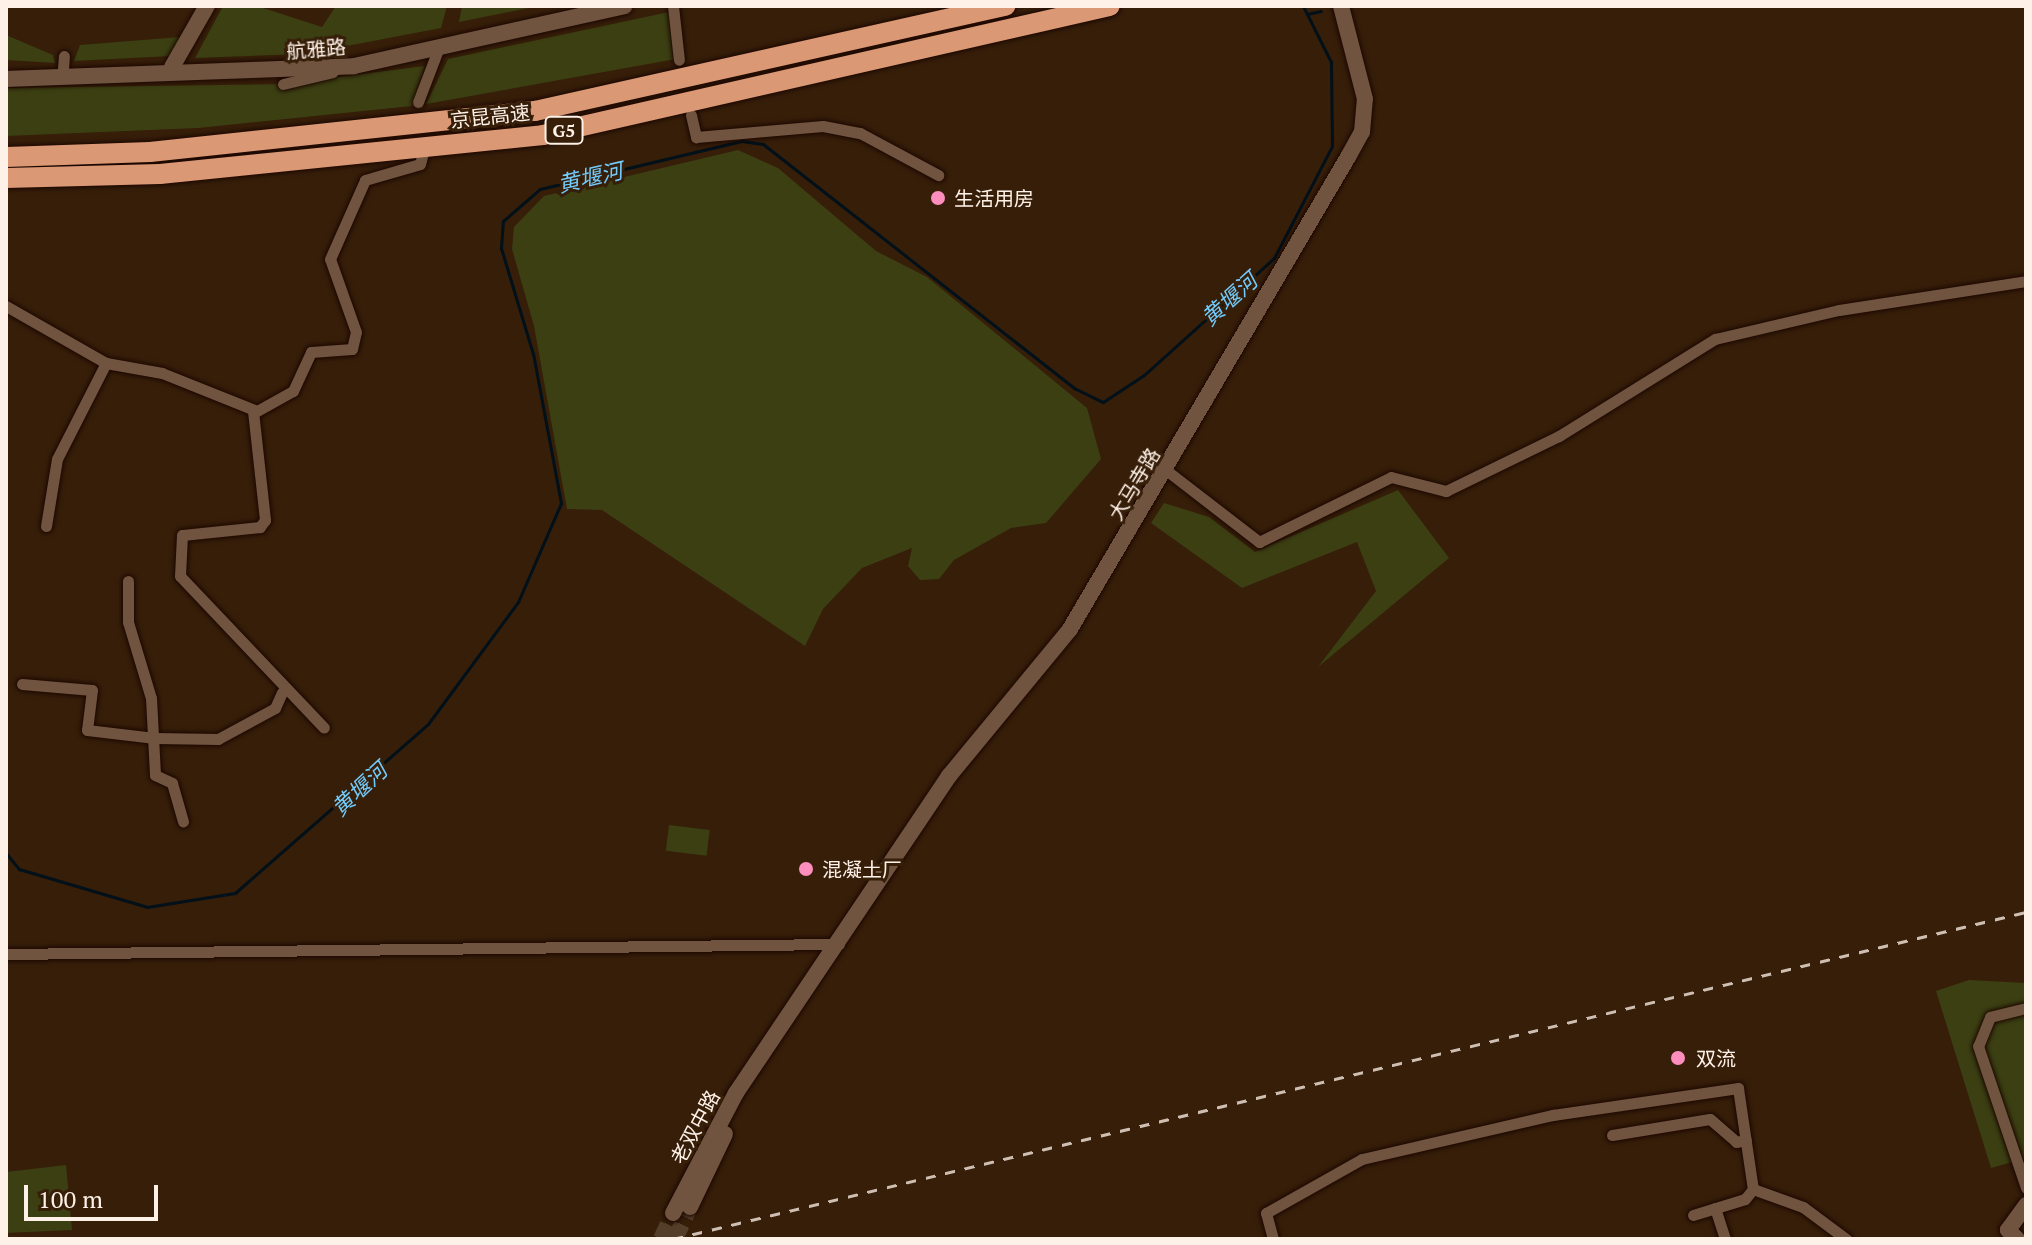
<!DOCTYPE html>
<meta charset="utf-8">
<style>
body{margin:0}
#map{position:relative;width:2032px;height:1245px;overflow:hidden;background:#361e09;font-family:"PT Serif","Noto Sans SC",serif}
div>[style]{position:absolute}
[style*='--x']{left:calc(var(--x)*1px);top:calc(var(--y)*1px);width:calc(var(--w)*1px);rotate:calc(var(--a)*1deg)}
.green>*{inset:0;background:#3b3f12;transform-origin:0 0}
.stream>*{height:3px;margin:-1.5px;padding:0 1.5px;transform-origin:1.5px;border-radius:1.5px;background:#011019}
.secondary-tunnel>*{height:16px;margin-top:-8px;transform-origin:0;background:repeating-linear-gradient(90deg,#543e2a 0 16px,transparent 0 24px)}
.roads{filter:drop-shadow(0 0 2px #1c0700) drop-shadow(0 0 2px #1c0700)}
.street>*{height:11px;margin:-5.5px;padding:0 5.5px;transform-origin:5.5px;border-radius:5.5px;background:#70543f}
.secondary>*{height:16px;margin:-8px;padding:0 8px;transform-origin:8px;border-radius:8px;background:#70543f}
.highway>*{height:20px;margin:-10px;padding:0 10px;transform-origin:10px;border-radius:10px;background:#da9874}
.rail>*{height:3px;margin-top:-1.5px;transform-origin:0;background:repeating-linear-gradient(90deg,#cebfb2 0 10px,transparent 0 20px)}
.dots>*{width:22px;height:22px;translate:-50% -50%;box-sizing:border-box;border:4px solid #361e09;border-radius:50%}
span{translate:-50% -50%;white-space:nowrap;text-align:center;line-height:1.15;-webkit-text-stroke:6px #361e09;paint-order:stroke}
.shield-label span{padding:2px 6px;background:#361e09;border:2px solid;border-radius:6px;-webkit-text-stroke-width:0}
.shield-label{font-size:18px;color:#fef1e7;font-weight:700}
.street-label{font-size:20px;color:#fef1e7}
.poi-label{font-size:20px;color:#fef1e7}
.left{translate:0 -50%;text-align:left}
.water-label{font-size:22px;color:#71cbfc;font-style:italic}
.frame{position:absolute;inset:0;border:8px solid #fef1e7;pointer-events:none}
.scale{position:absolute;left:24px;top:1185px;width:134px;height:36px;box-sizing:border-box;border:4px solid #fef1e7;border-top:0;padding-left:10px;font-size:24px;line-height:28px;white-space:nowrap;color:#fef1e7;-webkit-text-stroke:6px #361e09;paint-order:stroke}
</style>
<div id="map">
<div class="green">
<div style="clip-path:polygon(223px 6px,257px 6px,322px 27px,336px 6px,447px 6px,441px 28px,305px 54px,195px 58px)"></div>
<div style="clip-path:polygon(462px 6px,539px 6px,459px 22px)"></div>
<div style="clip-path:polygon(669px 12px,676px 59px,426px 104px,448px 59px)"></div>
<div style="clip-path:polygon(6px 35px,53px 55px,55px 63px,6px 60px)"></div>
<div style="clip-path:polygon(180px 37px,171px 56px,74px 61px,80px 45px)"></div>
<div style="clip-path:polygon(425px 66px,412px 106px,198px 128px,6px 136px,6px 88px,283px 84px)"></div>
<div style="clip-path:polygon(738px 150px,778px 168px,876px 251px,927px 277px,1087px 408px,1101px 459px,1046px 523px,1011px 528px,954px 560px,939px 579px,920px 580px,908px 566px,912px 548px,862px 568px,823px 609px,805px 646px,602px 510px,567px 509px,534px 326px,512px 249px,514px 227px,544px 196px)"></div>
<div style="clip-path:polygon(1398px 490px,1449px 558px,1318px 667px,1376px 591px,1357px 542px,1242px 588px,1151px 523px,1164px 503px,1209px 517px,1255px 552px)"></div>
<div style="left:669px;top:825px;width:41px;height:26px;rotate:7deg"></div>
<div style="clip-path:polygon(1969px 980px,2026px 983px,2026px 1158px,1991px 1168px,1936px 991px)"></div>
<div style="clip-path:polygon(66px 1165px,72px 1230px,6px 1233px,6px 1172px)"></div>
</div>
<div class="stream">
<div style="--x:1307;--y:14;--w:14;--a:-12"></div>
<div style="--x:6;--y:853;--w:21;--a:51"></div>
<div style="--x:19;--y:869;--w:134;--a:16.5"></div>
<div style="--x:147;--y:907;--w:89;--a:-9"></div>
<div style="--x:235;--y:893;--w:257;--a:-41.2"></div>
<div style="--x:428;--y:724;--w:152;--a:-53.6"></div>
<div style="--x:518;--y:602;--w:108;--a:-66.5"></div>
<div style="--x:561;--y:503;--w:152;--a:-100.6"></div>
<div style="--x:533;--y:354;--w:111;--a:-106.8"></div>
<div style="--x:501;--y:248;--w:27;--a:-86"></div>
<div style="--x:503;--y:221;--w:49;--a:-40.9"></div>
<div style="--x:540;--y:189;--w:208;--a:-13.4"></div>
<div style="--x:742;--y:141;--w:21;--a:8"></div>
<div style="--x:763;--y:144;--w:397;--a:38.1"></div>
<div style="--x:1076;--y:389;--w:30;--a:26"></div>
<div style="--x:1103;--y:402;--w:49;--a:-33.4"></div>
<div style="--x:1144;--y:375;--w:175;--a:-42"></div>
<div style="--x:1274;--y:258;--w:126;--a:-62.6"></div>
<div style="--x:1332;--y:146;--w:84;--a:-90.7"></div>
<div style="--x:1331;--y:62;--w:63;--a:-116.6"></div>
</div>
<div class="secondary-tunnel">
<div style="--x:661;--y:1239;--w:29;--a:-65"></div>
<div style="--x:675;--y:1239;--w:35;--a:-65"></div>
</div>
<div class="roads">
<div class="street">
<div style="--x:673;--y:6;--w:54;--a:83.7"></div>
<div style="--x:63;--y:69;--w:13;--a:-86"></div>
<div style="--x:283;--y:84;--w:51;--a:-13.5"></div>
<div style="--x:418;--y:102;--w:59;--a:-69.1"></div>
<div style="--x:691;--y:115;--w:23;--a:77"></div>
<div style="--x:696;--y:137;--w:127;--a:-5"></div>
<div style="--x:823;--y:126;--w:38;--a:11"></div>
<div style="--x:860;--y:133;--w:89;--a:28.3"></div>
<div style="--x:6;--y:306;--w:115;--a:29.7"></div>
<div style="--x:106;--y:363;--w:57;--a:10.1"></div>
<div style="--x:162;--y:373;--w:102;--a:21.8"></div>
<div style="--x:257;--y:411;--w:41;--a:-29.1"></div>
<div style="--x:293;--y:391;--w:43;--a:-65.2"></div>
<div style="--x:311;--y:352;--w:41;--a:-4.2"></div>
<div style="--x:352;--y:349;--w:17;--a:-77"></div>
<div style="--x:356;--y:332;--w:77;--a:-109.6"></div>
<div style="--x:330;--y:259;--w:86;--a:-66.1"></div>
<div style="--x:365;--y:180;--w:57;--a:-16.2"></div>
<div style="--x:420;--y:164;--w:11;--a:-75"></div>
<div style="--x:253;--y:411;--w:110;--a:83.7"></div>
<div style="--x:265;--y:520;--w:9;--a:126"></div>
<div style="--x:260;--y:527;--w:78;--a:174.1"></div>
<div style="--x:182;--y:535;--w:41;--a:92.8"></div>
<div style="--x:180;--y:576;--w:209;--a:46.5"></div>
<div style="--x:1166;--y:470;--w:118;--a:37.7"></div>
<div style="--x:1259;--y:542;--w:147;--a:-26.2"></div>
<div style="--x:1391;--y:477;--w:57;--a:14.3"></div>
<div style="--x:1446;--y:491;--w:126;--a:-26"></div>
<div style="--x:1559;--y:436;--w:184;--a:-31.9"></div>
<div style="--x:1715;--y:339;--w:127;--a:-13.2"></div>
<div style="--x:1839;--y:310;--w:189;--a:-8.8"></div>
<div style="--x:46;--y:526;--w:68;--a:-80.7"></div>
<div style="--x:57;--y:459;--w:108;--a:-63"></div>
<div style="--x:128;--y:581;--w:41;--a:90"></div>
<div style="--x:128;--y:622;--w:79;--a:73.2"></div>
<div style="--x:151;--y:698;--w:77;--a:87"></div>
<div style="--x:155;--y:775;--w:19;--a:25"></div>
<div style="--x:172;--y:783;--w:40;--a:74"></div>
<div style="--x:22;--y:684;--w:70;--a:4.9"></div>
<div style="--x:92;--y:690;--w:40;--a:97.1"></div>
<div style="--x:87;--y:730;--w:68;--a:6.7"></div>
<div style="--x:155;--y:738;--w:63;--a:0.9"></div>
<div style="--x:218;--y:739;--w:65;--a:-28.5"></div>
<div style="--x:275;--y:708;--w:17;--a:-66"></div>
<div style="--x:6;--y:954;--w:833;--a:-0.69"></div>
<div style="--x:2026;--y:1008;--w:37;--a:166"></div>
<div style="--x:1990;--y:1017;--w:31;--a:112"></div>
<div style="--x:1978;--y:1046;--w:150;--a:71.3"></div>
<div style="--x:1612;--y:1135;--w:99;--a:-9.3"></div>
<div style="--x:1710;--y:1119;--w:35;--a:41"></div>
<div style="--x:1736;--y:1142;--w:10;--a:-11"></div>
<div style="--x:1715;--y:1208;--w:33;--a:72"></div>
<div style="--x:1693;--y:1215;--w:54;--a:-17.1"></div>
<div style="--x:1745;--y:1199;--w:13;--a:-51"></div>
<div style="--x:1273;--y:1239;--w:27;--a:-105"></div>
<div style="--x:1266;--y:1213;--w:110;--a:-29.4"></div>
<div style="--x:1362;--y:1159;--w:196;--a:-13"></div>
<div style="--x:1553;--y:1115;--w:187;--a:-8.3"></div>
<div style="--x:1738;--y:1088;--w:102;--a:81.6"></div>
<div style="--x:1753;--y:1189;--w:53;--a:19.8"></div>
<div style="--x:1803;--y:1207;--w:54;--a:36.7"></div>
</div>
<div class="secondary">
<div style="--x:172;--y:67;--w:70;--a:-60.2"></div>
<div style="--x:6;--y:79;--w:348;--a:-2.1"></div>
<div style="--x:354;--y:66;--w:277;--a:-12.5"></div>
<div style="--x:690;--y:1207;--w:81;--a:-64.4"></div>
<div style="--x:673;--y:1213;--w:136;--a:-62.3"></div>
<div style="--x:736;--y:1093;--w:382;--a:-56.1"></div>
<div style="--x:949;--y:776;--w:190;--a:-50.5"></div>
<div style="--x:1070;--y:629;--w:548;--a:-59.5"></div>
<div style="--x:1348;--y:157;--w:29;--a:-61"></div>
<div style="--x:1362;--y:132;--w:33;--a:-85"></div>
<div style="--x:1365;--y:99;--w:96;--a:-104.5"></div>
<div style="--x:2017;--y:1239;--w:13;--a:-135"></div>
<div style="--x:2008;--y:1230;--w:31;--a:-54"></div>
</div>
<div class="highway">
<div style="--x:6;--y:157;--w:144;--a:-2"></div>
<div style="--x:150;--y:152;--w:387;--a:-6.1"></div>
<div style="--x:535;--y:111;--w:482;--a:-12.6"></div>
<div style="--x:6;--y:178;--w:154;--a:-1.5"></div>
<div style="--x:160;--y:174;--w:385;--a:-5.8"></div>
<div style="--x:543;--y:135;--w:581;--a:-12.82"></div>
</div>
</div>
<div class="rail">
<div style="--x:673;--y:1239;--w:1392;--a:-13.59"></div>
</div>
<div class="dots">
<div style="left:938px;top:198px;background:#fd8ebe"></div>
<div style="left:806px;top:869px;background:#fd8ebe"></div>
<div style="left:1678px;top:1058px;background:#fd8ebe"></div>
</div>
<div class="shield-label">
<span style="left:564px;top:130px">G5</span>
</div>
<div class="street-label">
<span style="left:316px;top:49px;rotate:-5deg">航雅路</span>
<span style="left:490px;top:116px;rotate:-6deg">京昆高速</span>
<span style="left:1134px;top:484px;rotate:-59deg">大马寺路</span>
<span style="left:695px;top:1127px;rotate:-62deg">老双中路</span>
</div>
<div class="poi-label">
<span class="left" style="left:954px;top:198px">生活用房</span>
<span class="left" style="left:822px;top:869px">混凝土厂</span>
<span class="left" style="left:1696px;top:1058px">双流</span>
</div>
<div class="water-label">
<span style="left:590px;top:177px;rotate:-13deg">黄堰河</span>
<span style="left:1229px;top:299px;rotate:-42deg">黄堰河</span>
<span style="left:359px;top:789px;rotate:-43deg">黄堰河</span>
</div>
<div class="frame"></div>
<div class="scale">100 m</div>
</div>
